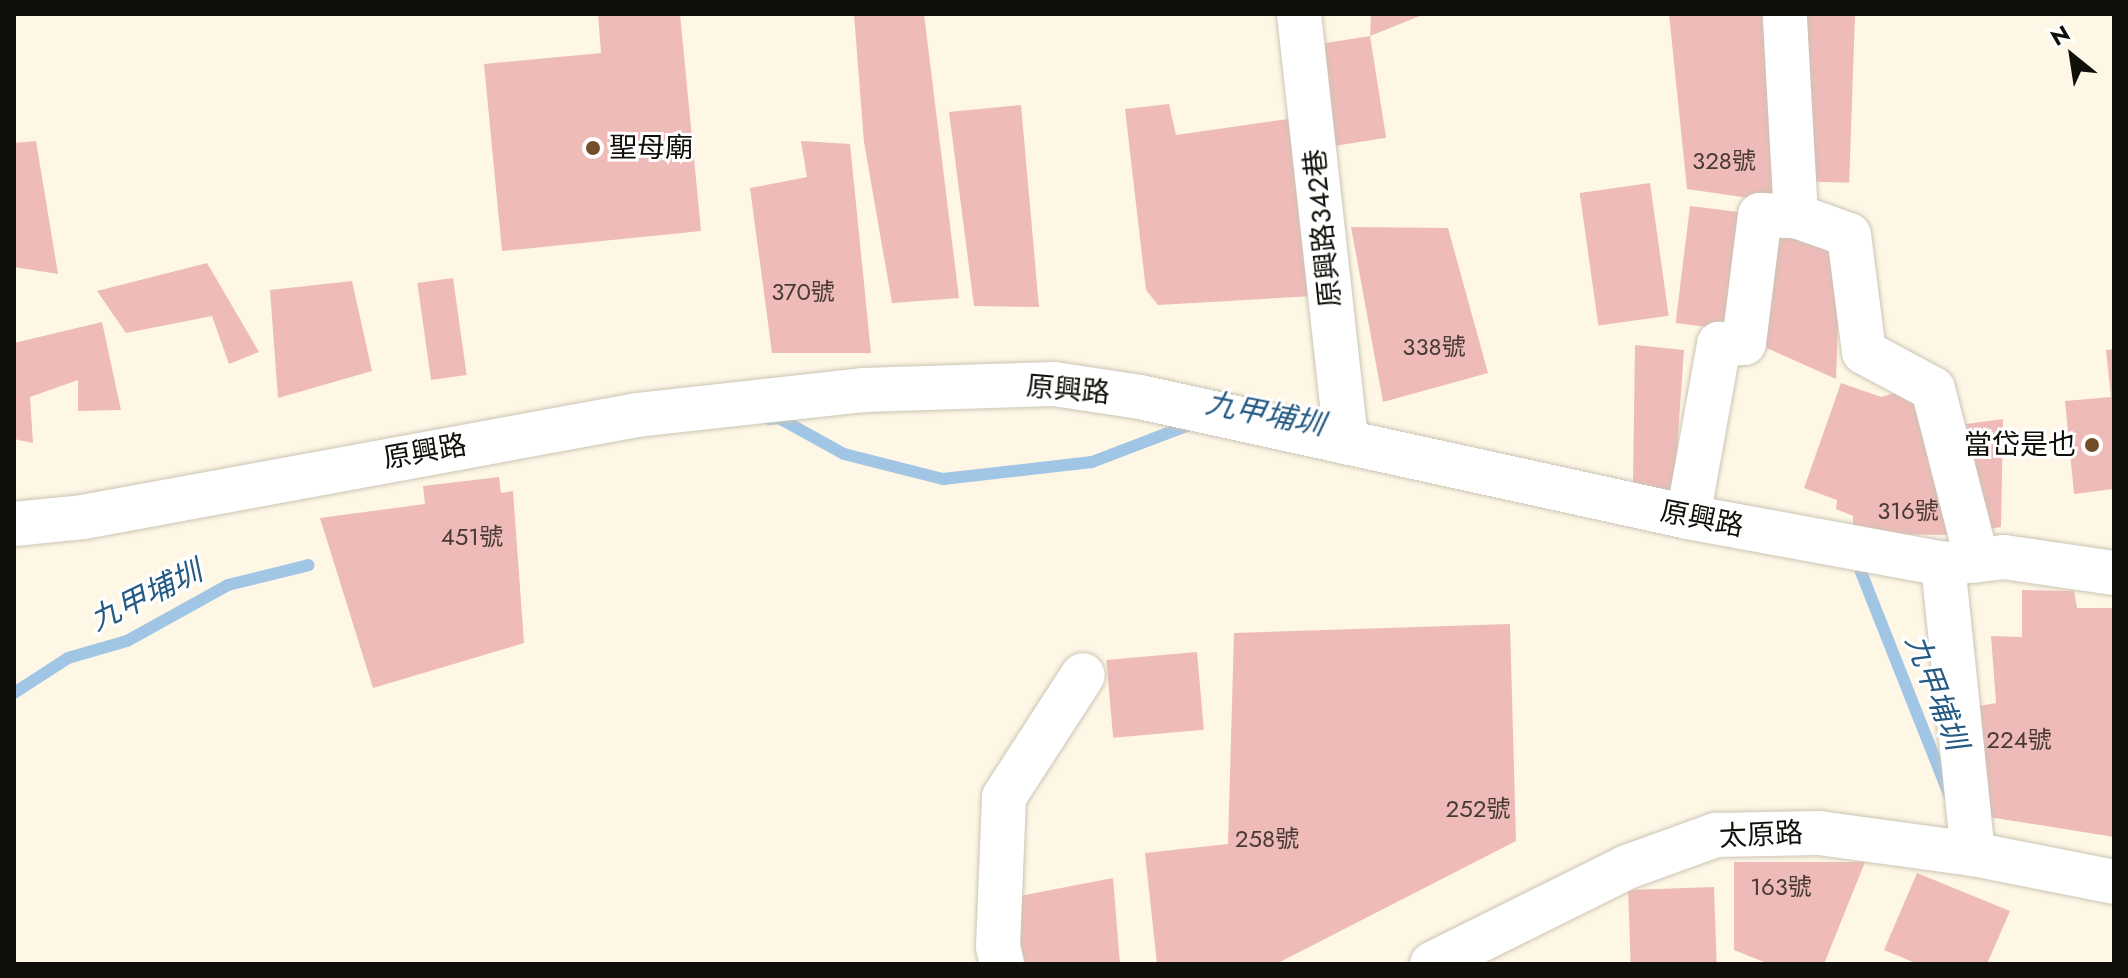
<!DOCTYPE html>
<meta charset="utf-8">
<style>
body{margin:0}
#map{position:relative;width:2128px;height:978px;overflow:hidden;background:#fef7e6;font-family:Jost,"Noto Sans TC",sans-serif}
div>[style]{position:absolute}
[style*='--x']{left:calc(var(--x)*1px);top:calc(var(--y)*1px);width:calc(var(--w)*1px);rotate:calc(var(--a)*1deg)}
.stream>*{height:12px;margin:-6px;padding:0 6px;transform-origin:6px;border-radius:6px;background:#a1c5e4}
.building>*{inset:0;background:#eebbb9;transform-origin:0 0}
.roads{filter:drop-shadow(0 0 2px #cbc5b5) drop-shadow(0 0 2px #cbc5b5)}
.minor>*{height:44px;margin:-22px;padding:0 22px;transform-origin:22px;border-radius:22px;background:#fff}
.dots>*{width:22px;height:22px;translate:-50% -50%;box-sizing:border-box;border:4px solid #fff;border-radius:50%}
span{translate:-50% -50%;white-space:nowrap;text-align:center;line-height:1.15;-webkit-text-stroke:6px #fff;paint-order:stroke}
.number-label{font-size:24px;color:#483a35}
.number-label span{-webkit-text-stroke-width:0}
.poi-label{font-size:28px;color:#110f09}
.left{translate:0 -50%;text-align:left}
.right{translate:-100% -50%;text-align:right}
.street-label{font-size:28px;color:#110f09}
.water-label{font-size:30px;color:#245a83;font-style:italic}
.frame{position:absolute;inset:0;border:16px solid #110f09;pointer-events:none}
.north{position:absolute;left:2032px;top:16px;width:80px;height:80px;-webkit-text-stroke:6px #fff;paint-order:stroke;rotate:330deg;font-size:22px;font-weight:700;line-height:32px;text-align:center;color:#110f09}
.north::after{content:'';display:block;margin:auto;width:28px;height:36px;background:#110f09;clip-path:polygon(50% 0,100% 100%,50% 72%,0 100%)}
</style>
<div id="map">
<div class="stream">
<div style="--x:769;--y:419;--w:10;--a:-6"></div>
<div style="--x:779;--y:418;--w:74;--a:29"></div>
<div style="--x:844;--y:454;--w:102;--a:14.2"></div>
<div style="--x:943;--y:479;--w:150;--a:-6.5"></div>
<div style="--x:1092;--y:462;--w:109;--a:-20.9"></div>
<div style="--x:1861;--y:572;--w:242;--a:68.4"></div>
<div style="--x:14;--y:693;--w:64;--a:-32.9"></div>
<div style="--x:68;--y:658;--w:61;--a:-16.1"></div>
<div style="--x:127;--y:641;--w:115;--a:-29"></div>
<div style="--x:228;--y:585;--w:83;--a:-13.9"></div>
</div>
<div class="building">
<div style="clip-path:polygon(598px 14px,680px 14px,701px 231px,502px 251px,484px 64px,601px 53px)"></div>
<div style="clip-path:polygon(924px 14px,959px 298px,892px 303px,864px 142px,854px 15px)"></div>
<div style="clip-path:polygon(1371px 14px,1425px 14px,1370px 36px)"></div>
<div style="clip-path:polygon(1669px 14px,1772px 14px,1784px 203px,1687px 189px)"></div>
<div style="left:1799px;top:14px;width:56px;height:167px;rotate:2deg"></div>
<div style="left:1370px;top:36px;width:103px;height:51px;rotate:81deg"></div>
<div style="clip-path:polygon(1169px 104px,1176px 135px,1288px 119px,1313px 296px,1158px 305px,1146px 290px,1125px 109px)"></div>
<div style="clip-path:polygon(1021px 105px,1039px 307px,974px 306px,949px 112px)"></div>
<div style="clip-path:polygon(36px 141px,58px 274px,14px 267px,14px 143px)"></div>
<div style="clip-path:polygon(801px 141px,850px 144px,871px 353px,772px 353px,750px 188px,807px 177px)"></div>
<div style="left:1650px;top:183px;width:134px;height:71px;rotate:82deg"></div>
<div style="left:1690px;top:206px;width:61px;height:118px;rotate:7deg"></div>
<div style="clip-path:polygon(1351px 227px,1448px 228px,1488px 373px,1383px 402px)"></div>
<div style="clip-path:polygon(1773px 229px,1841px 247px,1836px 379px,1751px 341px)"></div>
<div style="clip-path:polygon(207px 263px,259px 352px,229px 364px,212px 316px,126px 333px,97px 291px)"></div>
<div style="left:453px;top:278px;width:98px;height:36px;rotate:82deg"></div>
<div style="clip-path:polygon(352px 281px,372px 371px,278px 398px,270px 290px)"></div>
<div style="clip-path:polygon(102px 322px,121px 410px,78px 411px,78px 380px,30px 397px,33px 443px,14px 439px,14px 343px)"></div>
<div style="clip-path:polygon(1635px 345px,1684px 350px,1674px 493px,1633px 485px)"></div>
<div style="clip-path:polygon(2114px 349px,2114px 489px,2074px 494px,2065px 401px,2111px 397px,2106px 350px)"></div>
<div style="clip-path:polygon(1841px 383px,1881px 397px,1918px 386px,1958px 535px,1853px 534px,1853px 516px,1836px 509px,1837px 500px,1804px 488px)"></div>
<div style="clip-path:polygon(2003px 419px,2001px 527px,1976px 531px,1966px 424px)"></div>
<div style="clip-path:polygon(499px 477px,501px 493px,513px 491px,524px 643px,373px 688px,320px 518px,425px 504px,423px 486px)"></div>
<div style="clip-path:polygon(2022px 590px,2074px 591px,2077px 608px,2114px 608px,2114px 837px,1983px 816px,1973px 707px,1996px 703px,1991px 636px,2022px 637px)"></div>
<div style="clip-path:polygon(1510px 624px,1516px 841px,1276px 964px,1157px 964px,1145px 853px,1228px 844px,1234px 633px)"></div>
<div style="left:1197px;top:652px;width:78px;height:91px;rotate:85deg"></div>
<div style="clip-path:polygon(1734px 862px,1865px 862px,1824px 964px,1769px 964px,1734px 950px)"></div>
<div style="clip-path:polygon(1917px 873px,2010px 911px,1987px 964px,1918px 964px,1884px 950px)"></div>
<div style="clip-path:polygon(1113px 878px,1120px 964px,1025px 964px,1010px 898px)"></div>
<div style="left:1714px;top:887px;width:77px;height:86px;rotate:88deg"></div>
</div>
<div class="roads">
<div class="minor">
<div style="--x:1299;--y:14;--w:431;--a:83.7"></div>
<div style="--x:1796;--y:216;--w:56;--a:19.7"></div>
<div style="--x:1849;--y:235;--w:118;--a:82.7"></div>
<div style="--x:1864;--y:352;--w:78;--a:28.2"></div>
<div style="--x:1933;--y:389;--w:177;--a:75.6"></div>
<div style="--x:1688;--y:517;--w:176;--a:-79.8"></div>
<div style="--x:1719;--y:344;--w:25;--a:-2"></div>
<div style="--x:1744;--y:343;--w:129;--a:-82.9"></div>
<div style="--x:1760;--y:215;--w:36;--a:2"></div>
<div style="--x:1796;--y:216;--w:199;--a:-93.2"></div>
<div style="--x:14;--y:524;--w:69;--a:-5.8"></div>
<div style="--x:83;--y:517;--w:563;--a:-10.43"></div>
<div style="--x:637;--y:415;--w:227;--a:-6.3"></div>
<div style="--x:863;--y:390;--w:191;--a:-1.8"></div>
<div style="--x:1054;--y:384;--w:87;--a:8.6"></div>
<div style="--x:1140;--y:397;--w:561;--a:12.35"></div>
<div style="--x:1688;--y:517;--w:259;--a:10.4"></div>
<div style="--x:1943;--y:564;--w:61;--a:-6.5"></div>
<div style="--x:2004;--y:557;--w:111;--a:8.3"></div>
<div style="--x:1943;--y:564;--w:292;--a:84.1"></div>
<div style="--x:1002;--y:964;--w:17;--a:-103"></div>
<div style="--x:998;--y:947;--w:150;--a:-87.7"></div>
<div style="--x:1004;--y:797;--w:145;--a:-57.1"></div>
<div style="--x:1432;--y:964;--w:218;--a:-26.4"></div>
<div style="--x:1627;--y:867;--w:95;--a:-19.8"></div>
<div style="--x:1716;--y:835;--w:103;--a:-1.1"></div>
<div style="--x:1819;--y:833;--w:155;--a:7.8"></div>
<div style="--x:1973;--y:854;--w:144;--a:11.2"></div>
</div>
</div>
<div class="dots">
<div style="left:593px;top:148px;background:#744e2a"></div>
<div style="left:2092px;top:445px;background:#744e2a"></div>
</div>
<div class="number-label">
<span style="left:1724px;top:161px">328號</span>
<span style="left:803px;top:292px">370號</span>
<span style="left:1434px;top:347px">338號</span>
<span style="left:1908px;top:511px">316號</span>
<span style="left:472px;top:537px">451號</span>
<span style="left:2019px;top:740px">224號</span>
<span style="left:1478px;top:809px">252號</span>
<span style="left:1267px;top:839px">258號</span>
<span style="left:1781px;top:887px">163號</span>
</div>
<div class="poi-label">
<span class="left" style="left:609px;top:148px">聖母廟</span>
<span class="right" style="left:2076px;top:445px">當岱是也</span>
</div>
<div class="street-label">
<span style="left:1323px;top:228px;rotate:-96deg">原興路342巷</span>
<span style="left:1068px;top:390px;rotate:5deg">原興路</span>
<span style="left:425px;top:452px;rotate:-10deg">原興路</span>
<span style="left:1702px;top:519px;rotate:11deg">原興路</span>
<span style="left:1761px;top:835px;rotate:-3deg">太原路</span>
</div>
<div class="water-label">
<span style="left:1265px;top:414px;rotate:11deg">九甲埔圳</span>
<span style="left:146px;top:596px;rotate:-26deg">九甲埔圳</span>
<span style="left:1936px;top:692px;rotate:69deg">九甲埔圳</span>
</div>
<div class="frame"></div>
<div class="north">N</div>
</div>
